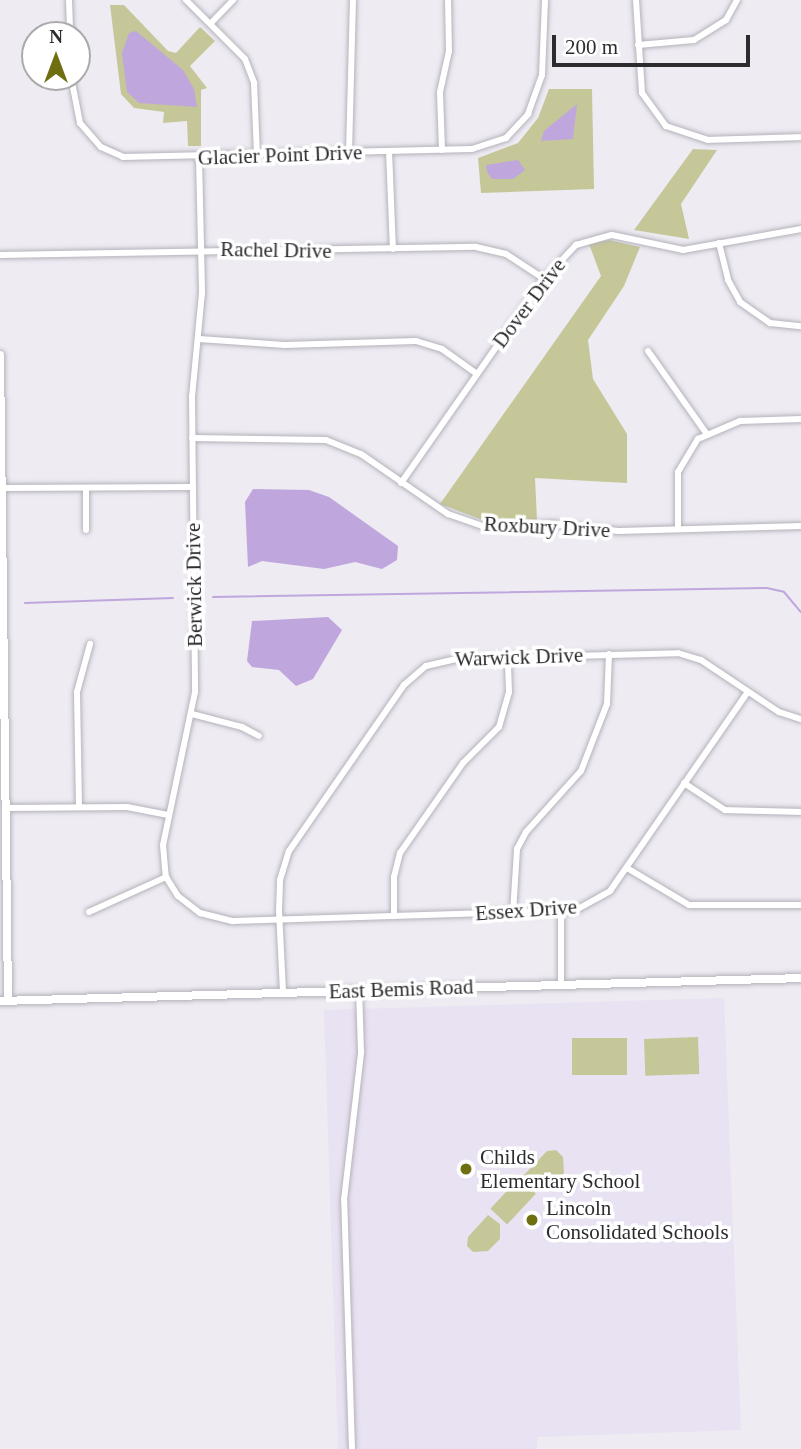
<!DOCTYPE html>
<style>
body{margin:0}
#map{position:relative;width:801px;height:1449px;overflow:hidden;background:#eeebf3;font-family:Georgia,serif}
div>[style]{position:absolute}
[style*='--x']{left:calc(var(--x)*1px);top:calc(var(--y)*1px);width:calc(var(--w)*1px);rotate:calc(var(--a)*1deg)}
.built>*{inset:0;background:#e9e2f2}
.green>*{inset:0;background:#c5c798;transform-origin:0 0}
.water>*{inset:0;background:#bfa6dd}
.stream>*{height:2px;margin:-1px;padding:0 1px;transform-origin:1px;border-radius:1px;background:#bfa6dd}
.roads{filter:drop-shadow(0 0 2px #b5b2ba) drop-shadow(0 0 2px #b5b2ba)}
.minor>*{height:6px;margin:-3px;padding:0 3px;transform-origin:3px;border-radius:3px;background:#fff}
.tertiary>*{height:8px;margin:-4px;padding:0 4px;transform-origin:4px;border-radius:4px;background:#fff}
.dots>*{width:19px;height:19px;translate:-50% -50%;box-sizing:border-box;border:4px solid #fff;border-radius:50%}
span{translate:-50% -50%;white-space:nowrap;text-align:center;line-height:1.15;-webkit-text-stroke:7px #fff;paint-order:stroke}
.street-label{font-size:21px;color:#2c2b2e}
.poi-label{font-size:21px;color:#2c2b2e}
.left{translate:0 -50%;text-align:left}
.north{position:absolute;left:21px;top:21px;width:70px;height:70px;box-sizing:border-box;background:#fff;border:2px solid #abaaab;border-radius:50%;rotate:0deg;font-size:19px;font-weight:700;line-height:28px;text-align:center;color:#2c2b2e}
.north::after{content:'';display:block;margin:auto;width:24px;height:32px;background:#6f6f11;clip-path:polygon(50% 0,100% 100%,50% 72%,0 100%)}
.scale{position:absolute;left:552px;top:35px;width:198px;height:32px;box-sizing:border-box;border:4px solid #2c2b2e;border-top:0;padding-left:9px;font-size:21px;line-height:24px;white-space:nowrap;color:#2c2b2e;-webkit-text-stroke:5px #fff;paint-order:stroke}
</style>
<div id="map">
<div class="built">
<div style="clip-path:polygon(724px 998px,741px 1430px,537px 1437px,537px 1449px,338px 1449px,324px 1010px)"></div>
</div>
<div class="green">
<div style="clip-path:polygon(110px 5px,124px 5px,168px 51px,176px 53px,200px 27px,215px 41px,190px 66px,207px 88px,201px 90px,201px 146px,188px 146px,187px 121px,163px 123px,164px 112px,134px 108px,121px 94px)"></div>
<div style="clip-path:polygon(549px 89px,592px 89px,594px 189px,481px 193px,478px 158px,518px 143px,538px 118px)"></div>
<div style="clip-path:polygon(693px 149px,717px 150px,681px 204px,689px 239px,634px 230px)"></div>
<div style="clip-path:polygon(609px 240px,640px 247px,624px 286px,588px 340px,593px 379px,627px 434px,627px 483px,535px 478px,537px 520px,485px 521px,440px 504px,601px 276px,589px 244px)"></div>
<div style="left:698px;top:1037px;width:37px;height:54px;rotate:88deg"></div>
<div style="left:627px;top:1038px;width:37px;height:55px;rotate:90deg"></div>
<div style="clip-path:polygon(556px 1150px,563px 1157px,564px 1173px,551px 1186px,536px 1187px,524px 1175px,547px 1151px)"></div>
<div style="left:519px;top:1178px;width:23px;height:42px;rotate:43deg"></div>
<div style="clip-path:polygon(488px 1215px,500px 1224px,500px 1239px,488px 1251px,473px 1252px,467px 1246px,468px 1237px)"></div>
</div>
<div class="water">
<div style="clip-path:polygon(136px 31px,183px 70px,194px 89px,197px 107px,139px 103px,127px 92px,122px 53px,129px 33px)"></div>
<div style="clip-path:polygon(577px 104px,573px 139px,541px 141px,544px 131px)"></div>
<div style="clip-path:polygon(518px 160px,525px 170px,513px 179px,492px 179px,487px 172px,486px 165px)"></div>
<div style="clip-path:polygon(253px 489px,309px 490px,329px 497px,398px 546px,397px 560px,382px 569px,355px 562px,324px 569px,262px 561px,248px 567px,245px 502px)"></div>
<div style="clip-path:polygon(328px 617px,342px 630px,313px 679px,296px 686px,279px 670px,252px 667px,247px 661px,252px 621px)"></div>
</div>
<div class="stream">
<div style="--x:213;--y:597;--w:554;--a:-0.93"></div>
<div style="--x:767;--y:588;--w:17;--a:13"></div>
<div style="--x:784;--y:592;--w:26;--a:50"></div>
<div style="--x:25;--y:603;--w:148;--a:-1.9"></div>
</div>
<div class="roads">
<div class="minor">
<div style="--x:69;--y:0;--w:35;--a:88"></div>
<div style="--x:186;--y:0;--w:83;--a:45"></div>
<div style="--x:245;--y:59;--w:26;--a:69"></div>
<div style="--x:254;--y:83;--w:73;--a:87.6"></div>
<div style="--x:636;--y:0;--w:93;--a:86.3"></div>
<div style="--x:642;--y:93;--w:41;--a:54"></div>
<div style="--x:666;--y:126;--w:44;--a:18.4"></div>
<div style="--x:708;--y:140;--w:93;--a:-1.8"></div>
<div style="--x:211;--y:23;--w:32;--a:-46"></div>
<div style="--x:638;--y:45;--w:56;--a:-5.1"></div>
<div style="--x:694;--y:40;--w:38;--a:-32"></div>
<div style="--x:726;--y:20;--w:23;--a:-61"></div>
<div style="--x:71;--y:77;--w:47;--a:78.9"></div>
<div style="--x:80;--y:123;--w:32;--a:49"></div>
<div style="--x:101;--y:147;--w:24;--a:24"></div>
<div style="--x:123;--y:157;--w:349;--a:-1.3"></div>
<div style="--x:472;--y:149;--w:36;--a:-18"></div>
<div style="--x:506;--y:138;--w:33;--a:-47"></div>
<div style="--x:528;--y:114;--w:41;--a:-70.3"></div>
<div style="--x:542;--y:75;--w:75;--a:-87.7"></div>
<div style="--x:442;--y:150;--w:58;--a:-92"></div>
<div style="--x:440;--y:92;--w:42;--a:-77.6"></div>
<div style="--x:449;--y:51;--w:51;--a:-91.1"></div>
<div style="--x:389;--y:151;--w:98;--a:87.7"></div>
<div style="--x:349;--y:152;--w:152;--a:-88.5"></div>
<div style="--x:199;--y:158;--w:135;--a:88.7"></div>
<div style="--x:202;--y:293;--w:103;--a:95.5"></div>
<div style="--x:192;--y:396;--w:296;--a:89.4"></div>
<div style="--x:195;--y:692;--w:156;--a:101.8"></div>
<div style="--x:163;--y:845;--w:32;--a:85"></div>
<div style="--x:166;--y:877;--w:22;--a:58"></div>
<div style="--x:178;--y:896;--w:28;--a:38"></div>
<div style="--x:200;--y:913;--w:34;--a:14"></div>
<div style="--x:233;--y:921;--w:343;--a:-1.8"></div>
<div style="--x:576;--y:910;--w:39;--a:-29"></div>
<div style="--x:610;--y:891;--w:242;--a:-55.3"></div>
<div style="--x:719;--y:243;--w:38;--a:76"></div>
<div style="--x:728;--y:280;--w:25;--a:61"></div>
<div style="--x:740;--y:302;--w:37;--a:35"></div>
<div style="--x:770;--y:323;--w:31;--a:6"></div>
<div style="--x:0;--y:255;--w:476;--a:-1"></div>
<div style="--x:476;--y:247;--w:31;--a:13"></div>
<div style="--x:506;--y:254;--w:45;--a:33.3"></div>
<div style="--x:199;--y:339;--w:86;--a:4"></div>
<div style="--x:285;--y:345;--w:131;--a:-1.7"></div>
<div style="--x:416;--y:341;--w:27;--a:17"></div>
<div style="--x:442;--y:349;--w:43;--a:35.5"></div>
<div style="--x:648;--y:351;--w:100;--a:54.7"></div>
<div style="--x:192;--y:438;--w:134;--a:0.9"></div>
<div style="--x:326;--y:440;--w:38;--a:22"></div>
<div style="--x:361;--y:454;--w:106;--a:34.6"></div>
<div style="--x:448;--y:514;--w:37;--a:19"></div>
<div style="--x:483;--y:526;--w:70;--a:-1.6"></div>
<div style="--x:553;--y:524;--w:66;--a:6.1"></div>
<div style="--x:619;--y:531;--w:182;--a:-1.6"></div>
<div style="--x:401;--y:483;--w:249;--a:-55"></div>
<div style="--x:544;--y:279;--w:47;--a:-46.7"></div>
<div style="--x:576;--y:245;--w:37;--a:-16"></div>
<div style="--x:612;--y:235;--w:73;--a:11.9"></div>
<div style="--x:683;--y:250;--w:120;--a:-10.1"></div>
<div style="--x:2;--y:488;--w:191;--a:-0.3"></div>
<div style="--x:86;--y:488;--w:42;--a:90"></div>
<div style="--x:678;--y:529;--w:57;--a:-90"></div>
<div style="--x:678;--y:472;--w:39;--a:-59"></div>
<div style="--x:698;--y:439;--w:46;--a:-23.2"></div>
<div style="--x:740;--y:421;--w:61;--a:-1.9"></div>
<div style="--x:192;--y:714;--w:52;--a:14.6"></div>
<div style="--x:242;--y:727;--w:19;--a:28"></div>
<div style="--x:684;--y:783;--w:49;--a:33.4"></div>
<div style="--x:725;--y:810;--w:76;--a:1.5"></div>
<div style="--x:79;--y:807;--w:115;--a:-91"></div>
<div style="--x:77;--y:692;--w:50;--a:-74.8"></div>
<div style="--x:6;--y:808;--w:121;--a:-0.5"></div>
<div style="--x:127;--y:807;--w:42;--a:11"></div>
<div style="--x:627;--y:868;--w:72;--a:30.8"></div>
<div style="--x:689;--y:905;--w:112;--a:0"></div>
<div style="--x:89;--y:912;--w:85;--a:-24.4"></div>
<div style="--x:561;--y:912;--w:71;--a:90"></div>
<div style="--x:513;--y:913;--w:64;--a:-86.4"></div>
<div style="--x:517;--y:849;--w:19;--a:-62"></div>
<div style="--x:526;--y:832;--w:82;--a:-48"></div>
<div style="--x:581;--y:771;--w:72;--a:-68.8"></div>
<div style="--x:607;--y:704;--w:50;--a:-87.7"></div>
<div style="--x:394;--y:916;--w:39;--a:-90"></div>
<div style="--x:394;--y:877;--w:25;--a:-76"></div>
<div style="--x:400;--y:853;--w:110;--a:-55"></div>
<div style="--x:463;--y:763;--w:51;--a:-45"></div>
<div style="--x:499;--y:727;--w:36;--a:-74"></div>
<div style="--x:509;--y:692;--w:35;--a:-92"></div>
<div style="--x:283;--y:992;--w:81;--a:-92.8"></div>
<div style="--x:279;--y:911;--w:31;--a:-88"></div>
<div style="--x:280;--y:880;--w:30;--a:-73"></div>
<div style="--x:289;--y:851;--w:202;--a:-55.3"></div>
<div style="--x:404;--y:685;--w:29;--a:-41"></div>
<div style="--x:426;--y:666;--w:31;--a:-13"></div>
<div style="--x:456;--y:659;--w:222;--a:-1.5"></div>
<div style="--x:678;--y:653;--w:24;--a:17"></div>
<div style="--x:701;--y:660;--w:94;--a:33.7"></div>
<div style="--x:779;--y:712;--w:23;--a:18"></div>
<div style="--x:352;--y:1449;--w:249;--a:-91.8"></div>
<div style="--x:344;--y:1200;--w:149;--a:-83.4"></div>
<div style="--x:361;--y:1052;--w:62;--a:-91.8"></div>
</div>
<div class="tertiary">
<div style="--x:0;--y:355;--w:645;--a:89.29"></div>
<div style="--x:0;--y:1001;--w:801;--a:-1.64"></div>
</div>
</div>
<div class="dots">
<div style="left:466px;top:1169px;background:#6f6f11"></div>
<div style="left:532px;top:1220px;background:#6f6f11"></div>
</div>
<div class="street-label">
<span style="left:280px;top:155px;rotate:-2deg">Glacier Point Drive</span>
<span style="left:276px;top:250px;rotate:1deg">Rachel Drive</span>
<span style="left:529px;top:303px;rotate:-53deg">Dover Drive</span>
<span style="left:547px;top:527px;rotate:3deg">Roxbury Drive</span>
<span style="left:194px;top:585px;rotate:-91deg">Berwick Drive</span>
<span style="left:519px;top:657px;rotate:-2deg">Warwick Drive</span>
<span style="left:526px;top:910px;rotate:-4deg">Essex Drive</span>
<span style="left:401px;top:989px;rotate:-2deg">East Bemis Road</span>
</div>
<div class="poi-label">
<span class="left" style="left:480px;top:1169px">Childs<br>Elementary School</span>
<span class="left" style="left:546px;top:1220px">Lincoln<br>Consolidated Schools</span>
</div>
<div class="north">N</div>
<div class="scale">200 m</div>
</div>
